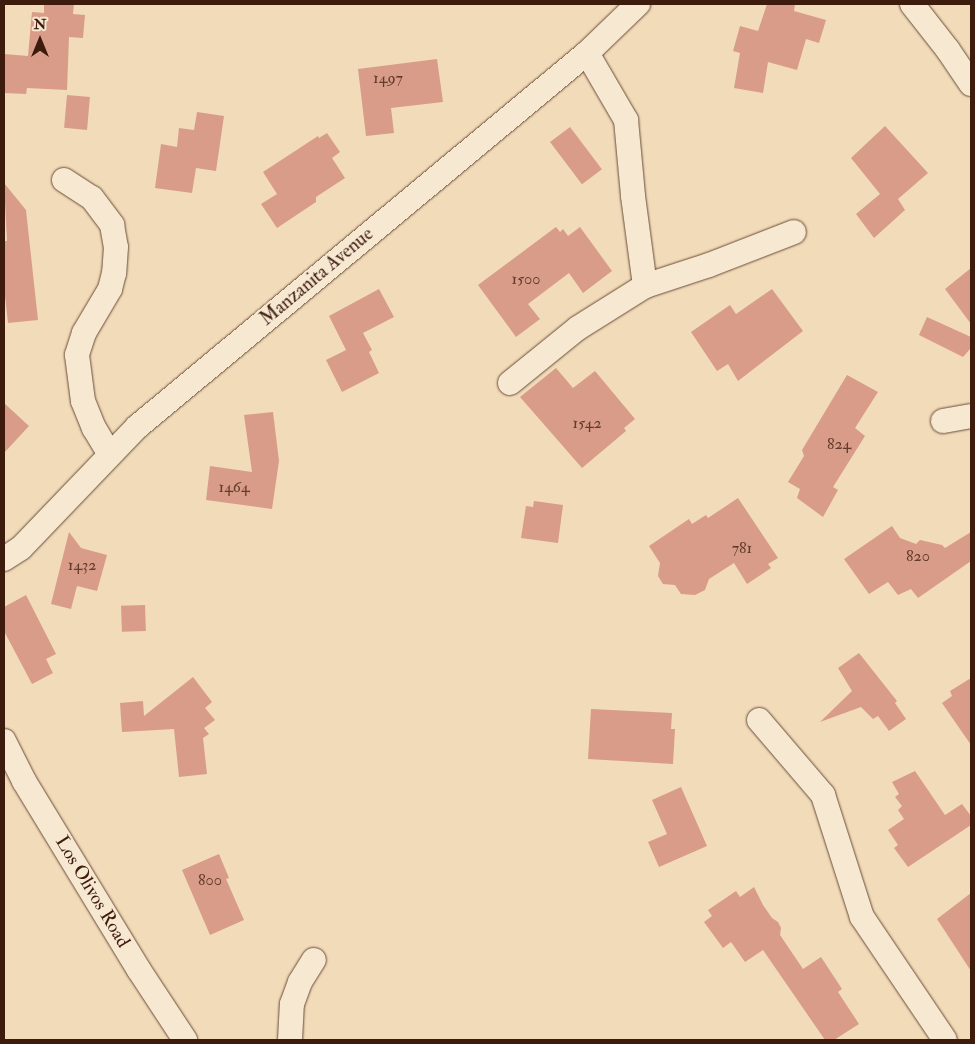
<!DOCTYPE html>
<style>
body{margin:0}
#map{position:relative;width:975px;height:1044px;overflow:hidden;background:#f2dbb9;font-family:"IM FELL Double Pica",serif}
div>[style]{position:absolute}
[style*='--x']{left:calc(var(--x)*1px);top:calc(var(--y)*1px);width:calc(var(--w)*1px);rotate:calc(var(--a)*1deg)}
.building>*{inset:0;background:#d89c89;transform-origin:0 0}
.roads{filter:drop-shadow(0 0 1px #6a4c38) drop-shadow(0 0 1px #6a4c38)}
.minor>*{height:24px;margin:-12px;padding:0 12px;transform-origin:12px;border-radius:12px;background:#f7e8d2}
span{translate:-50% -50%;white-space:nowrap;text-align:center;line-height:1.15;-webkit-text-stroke:4.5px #f7e8d2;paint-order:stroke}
.number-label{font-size:16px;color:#643c2c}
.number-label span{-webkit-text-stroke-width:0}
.street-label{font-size:19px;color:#3d1c0d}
.frame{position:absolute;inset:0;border:5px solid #3d1c0d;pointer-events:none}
.north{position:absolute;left:15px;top:15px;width:50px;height:50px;-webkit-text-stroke:4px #f7e8d2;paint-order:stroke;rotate:0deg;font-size:14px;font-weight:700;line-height:20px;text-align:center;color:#3d1c0d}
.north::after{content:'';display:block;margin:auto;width:18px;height:22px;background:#3d1c0d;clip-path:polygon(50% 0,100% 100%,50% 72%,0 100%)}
</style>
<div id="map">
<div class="building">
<div style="clip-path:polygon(44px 4px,74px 4px,73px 14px,85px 15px,83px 38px,69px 37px,67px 90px,27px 88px,26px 94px,4px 93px,4px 54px,28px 56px,32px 12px,44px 13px)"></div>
<div style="clip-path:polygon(767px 4px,795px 4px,794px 11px,826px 20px,819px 43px,806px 39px,797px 70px,768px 62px,763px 93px,734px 88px,740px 53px,733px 51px,740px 26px,758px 31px)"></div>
<div style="clip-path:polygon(437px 59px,443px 102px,391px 108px,394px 133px,366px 136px,358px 69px)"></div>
<div style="left:67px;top:95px;width:23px;height:33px;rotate:5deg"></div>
<div style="clip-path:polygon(197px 112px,224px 116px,216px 171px,196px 168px,192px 193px,155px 188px,161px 144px,177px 147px,179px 128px,194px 130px)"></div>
<div style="clip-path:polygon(885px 126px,928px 173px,898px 199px,905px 210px,874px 238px,856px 214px,880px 194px,851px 158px)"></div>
<div style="left:570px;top:127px;width:53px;height:25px;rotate:53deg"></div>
<div style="clip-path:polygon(327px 133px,340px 152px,332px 158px,345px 178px,316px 197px,316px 202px,277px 228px,261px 204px,277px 194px,263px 172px,318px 136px,319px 138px)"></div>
<div style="clip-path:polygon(4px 183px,26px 210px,38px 320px,8px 323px,4px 287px,4px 241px,7px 241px)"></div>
<div style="clip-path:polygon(556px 227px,560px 232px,563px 229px,568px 236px,580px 227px,612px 271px,583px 293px,569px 273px,528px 304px,540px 319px,516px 337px,478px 285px)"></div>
<div style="clip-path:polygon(971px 268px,971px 324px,945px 289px)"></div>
<div style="clip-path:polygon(379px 289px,394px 317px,363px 333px,372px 350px,369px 352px,379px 373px,342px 392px,326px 360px,346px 350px,329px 316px)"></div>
<div style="clip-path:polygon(772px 289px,803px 331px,738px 381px,728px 364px,717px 371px,691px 332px,730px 305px,736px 314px)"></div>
<div style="clip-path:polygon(927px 317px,971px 337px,971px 348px,963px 357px,919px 335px)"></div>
<div style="clip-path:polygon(556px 368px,573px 388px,595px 371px,635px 419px,624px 428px,626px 431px,582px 468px,520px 397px)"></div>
<div style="clip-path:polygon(847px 375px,878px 392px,855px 428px,865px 436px,833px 487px,838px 490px,823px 517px,797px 498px,800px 489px,788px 482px,804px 456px,802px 450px)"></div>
<div style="clip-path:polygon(4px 403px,29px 426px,4px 453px)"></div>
<div style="clip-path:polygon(273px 412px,279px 461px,272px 509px,206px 500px,210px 466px,252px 472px,244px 415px)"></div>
<div style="clip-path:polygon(738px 498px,778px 558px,768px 564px,771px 568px,747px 584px,734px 563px,709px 579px,705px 590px,695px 595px,681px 594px,675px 585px,663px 584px,658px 576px,660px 563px,649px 546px,689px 519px,692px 524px,706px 515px,708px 518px)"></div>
<div style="clip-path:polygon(534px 501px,563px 505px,558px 543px,521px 538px,526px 506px,533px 507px)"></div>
<div style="clip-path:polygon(892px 526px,900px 538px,916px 544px,920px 540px,942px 545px,945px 548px,971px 532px,971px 561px,918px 598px,911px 589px,898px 595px,888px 582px,869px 594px,844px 559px)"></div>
<div style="clip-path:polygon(69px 532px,81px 548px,107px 555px,97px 591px,77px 586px,71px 609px,51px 604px)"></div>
<div style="clip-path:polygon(26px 595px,56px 654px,46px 659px,53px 673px,32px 684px,4px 631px,4px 607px)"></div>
<div style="left:145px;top:605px;width:26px;height:24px;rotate:88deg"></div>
<div style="clip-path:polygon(859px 653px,897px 701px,895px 703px,906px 719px,889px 731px,878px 716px,873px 719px,861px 707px,820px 722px,852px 691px,838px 668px)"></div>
<div style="clip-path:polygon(193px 677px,212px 702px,205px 708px,215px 720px,204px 728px,209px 734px,203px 738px,207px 774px,179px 777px,174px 729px,122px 732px,120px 703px,143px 701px,144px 716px)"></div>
<div style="clip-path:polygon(971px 678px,971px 745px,942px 703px,952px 696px,950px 691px)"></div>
<div style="clip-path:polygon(591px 709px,672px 713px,671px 729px,675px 729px,673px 764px,588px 759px)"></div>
<div style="clip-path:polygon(915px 771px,945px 815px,962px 804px,971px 816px,971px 825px,908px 867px,894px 848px,898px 845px,888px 830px,904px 819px,898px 810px,902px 806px,895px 797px,899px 794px,892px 782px)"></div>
<div style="clip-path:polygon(681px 787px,707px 846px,659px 867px,648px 842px,667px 834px,652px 800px)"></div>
<div style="clip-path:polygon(219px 854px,229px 878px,226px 879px,244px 920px,210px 935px,182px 870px)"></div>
<div style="clip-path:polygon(754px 887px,763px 905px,772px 918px,778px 922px,781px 928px,780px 935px,803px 969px,821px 957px,842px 989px,838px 992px,859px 1024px,834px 1040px,825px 1040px,763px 950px,745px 962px,731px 942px,723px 948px,704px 922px,712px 916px,708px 910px,736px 891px,740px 897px)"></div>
<div style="clip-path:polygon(971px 893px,971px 971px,937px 919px)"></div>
</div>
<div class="roads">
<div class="minor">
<div style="--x:912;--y:4;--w:58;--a:52"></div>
<div style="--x:948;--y:50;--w:41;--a:55.9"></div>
<div style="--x:587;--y:53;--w:78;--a:59.8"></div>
<div style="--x:626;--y:120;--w:76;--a:84.7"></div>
<div style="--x:633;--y:196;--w:91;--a:82.4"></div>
<div style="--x:64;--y:180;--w:33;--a:33"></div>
<div style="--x:92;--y:198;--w:34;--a:53"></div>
<div style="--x:112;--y:225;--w:22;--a:80"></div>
<div style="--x:116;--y:247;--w:26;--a:94"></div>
<div style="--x:114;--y:273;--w:16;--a:104"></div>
<div style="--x:110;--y:289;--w:51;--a:120.6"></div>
<div style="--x:84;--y:333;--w:23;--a:108"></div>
<div style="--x:77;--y:355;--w:46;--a:82.6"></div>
<div style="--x:83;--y:401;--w:29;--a:68"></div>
<div style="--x:94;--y:428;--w:31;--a:59"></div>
<div style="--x:510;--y:383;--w:87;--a:-39"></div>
<div style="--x:578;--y:328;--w:79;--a:-32.1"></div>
<div style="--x:645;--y:286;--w:67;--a:-18.2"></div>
<div style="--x:709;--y:265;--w:91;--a:-21.2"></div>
<div style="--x:943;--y:421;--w:28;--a:-10"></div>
<div style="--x:4;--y:559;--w:20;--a:-33"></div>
<div style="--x:21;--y:548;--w:168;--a:-46.2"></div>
<div style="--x:137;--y:427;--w:585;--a:-39.73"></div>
<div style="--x:587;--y:53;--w:71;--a:-43.9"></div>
<div style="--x:759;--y:720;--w:99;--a:49.5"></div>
<div style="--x:823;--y:795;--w:128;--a:72.3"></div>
<div style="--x:862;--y:917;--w:148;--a:56"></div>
<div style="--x:4;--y:741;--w:45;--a:63.4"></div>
<div style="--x:24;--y:781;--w:221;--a:58.7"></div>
<div style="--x:139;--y:970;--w:84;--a:56.7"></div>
<div style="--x:290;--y:1040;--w:36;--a:-87"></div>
<div style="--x:292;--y:1004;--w:23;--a:-70"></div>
<div style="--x:300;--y:982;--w:26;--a:-58"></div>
</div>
</div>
<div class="number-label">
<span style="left:388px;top:78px">1497</span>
<span style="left:526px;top:279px">1500</span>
<span style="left:587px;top:423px">1542</span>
<span style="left:839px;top:444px">824</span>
<span style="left:234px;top:487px">1464</span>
<span style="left:742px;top:548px">781</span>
<span style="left:918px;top:556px">820</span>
<span style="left:82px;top:565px">1432</span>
<span style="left:210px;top:880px">800</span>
</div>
<div class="street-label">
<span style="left:317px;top:277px;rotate:-40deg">Manzanita Avenue</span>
<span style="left:92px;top:892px;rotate:59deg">Los Olivos Road</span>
</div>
<div class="frame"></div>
<div class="north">N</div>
</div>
